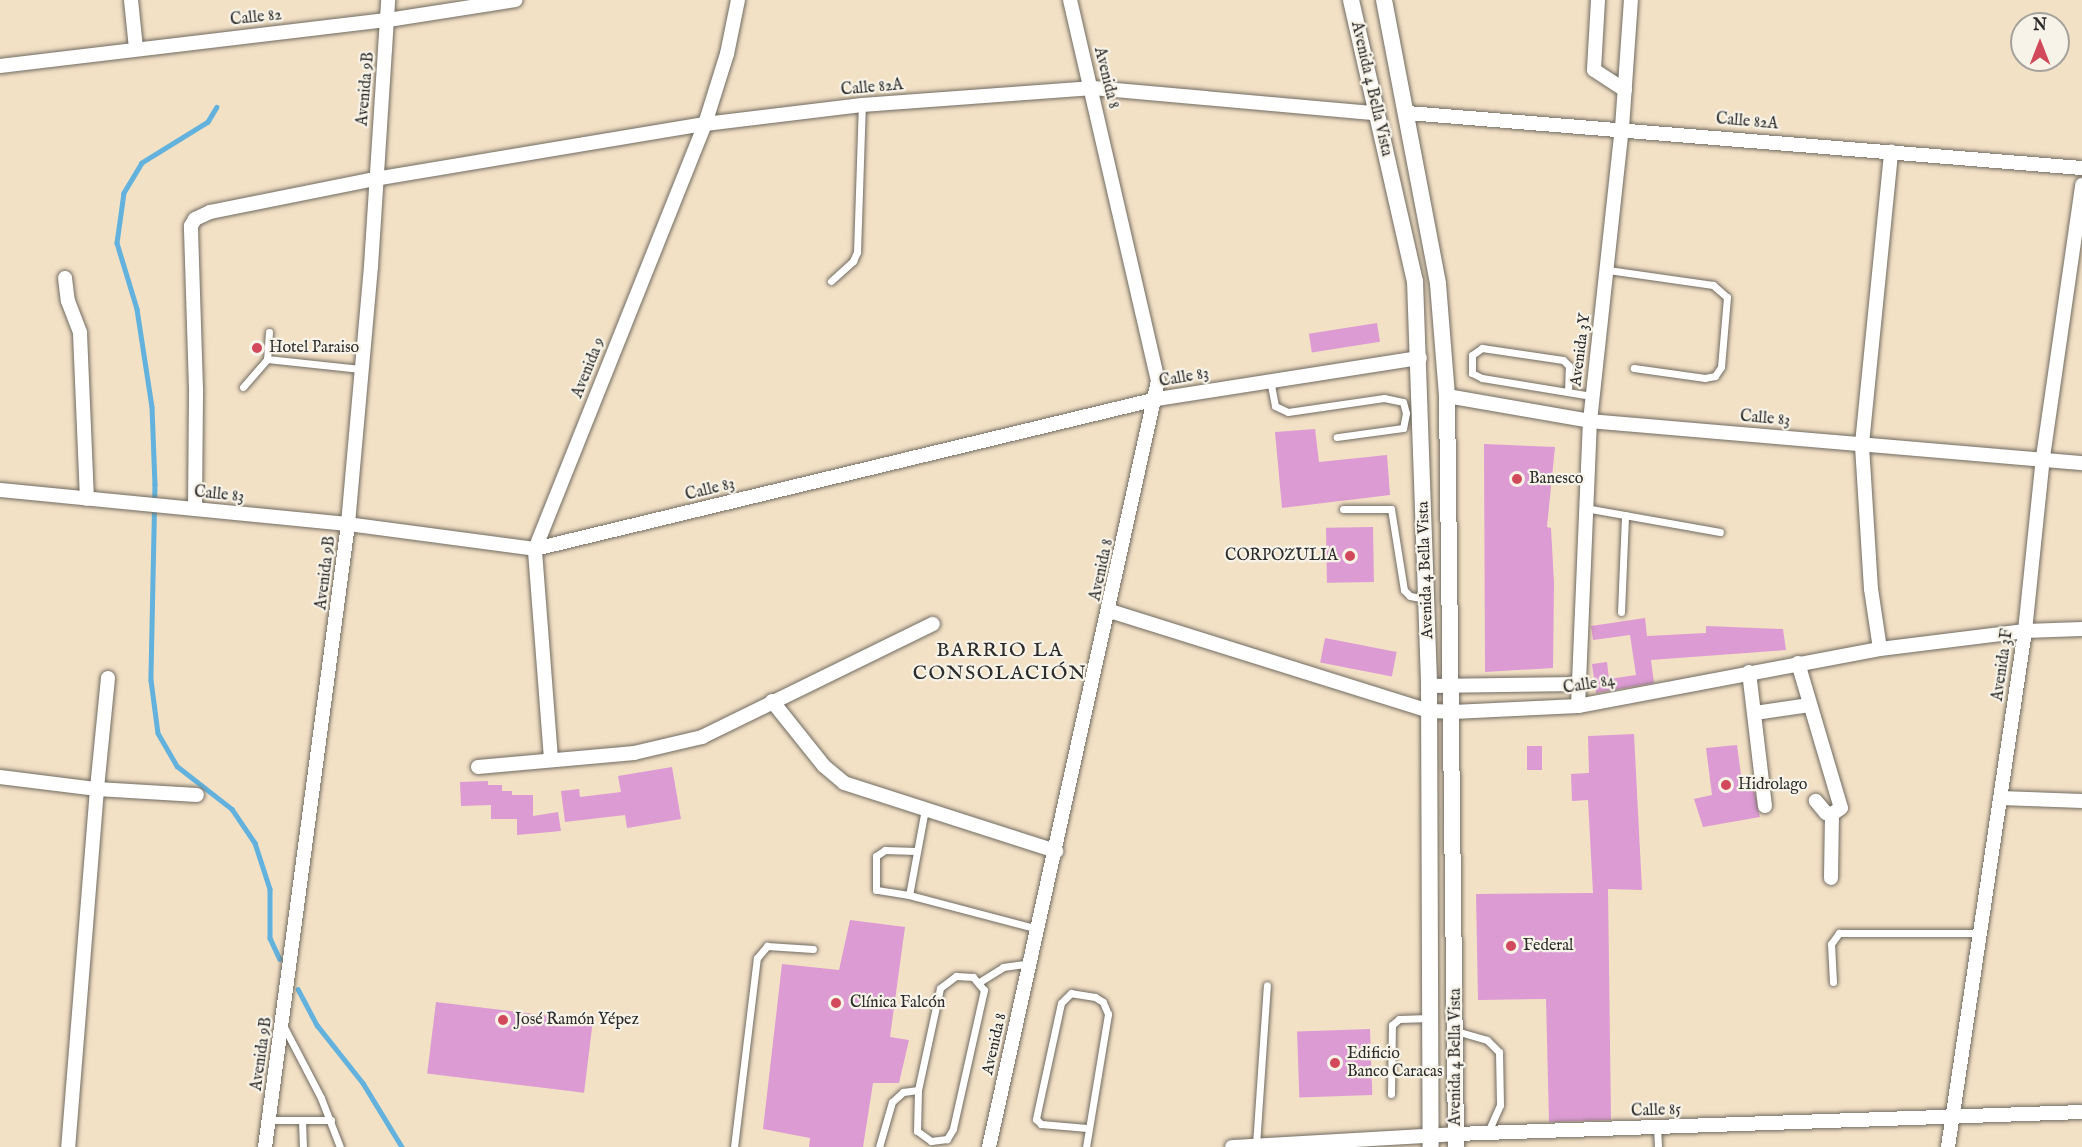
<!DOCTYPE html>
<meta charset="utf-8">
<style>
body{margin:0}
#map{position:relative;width:2082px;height:1147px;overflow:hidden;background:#f3e1c6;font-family:"IM FELL English",serif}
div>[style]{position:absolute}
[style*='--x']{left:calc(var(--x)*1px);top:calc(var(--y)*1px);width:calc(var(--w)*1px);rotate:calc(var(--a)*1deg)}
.stream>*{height:4.5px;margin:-2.25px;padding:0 2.25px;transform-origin:2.25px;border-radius:2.25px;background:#62b2dd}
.building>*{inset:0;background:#dc9bd3;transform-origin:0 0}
.roads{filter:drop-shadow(0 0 2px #716b61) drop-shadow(0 0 2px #716b61)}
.service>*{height:7px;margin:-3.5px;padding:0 3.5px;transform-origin:3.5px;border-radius:3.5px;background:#fff}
.minor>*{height:14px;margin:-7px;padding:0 7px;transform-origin:7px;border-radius:7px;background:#fff}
.tertiary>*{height:16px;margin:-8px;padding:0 8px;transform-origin:8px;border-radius:8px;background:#fff}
.dots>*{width:16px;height:16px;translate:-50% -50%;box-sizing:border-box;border:3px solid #f7f3e8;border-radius:50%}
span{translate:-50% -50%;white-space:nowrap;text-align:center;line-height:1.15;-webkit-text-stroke:4.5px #f7f3e8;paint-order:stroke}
.street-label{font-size:16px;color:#2b2b2b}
.poi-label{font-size:16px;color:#2b2b2b}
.left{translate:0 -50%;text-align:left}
.right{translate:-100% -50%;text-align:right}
.quarter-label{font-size:20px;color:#2b2b2b;letter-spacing:1.5px}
.north{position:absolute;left:2010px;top:12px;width:60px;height:60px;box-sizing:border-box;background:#f7f3e8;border:2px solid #a5a39c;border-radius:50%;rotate:0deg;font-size:16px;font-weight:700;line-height:24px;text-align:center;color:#2b2b2b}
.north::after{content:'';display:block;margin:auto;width:21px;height:27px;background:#d1495b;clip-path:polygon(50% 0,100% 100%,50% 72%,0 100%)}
</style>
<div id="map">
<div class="stream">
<div style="--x:217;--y:107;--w:17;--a:121"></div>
<div style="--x:208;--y:122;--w:78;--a:148.2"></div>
<div style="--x:142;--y:163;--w:35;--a:121"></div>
<div style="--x:124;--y:193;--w:50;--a:98"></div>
<div style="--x:117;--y:243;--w:69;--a:73.1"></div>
<div style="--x:137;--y:309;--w:99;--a:81.3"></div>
<div style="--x:152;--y:407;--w:77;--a:87.8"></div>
<div style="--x:155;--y:484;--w:196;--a:91.2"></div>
<div style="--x:151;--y:680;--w:53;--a:82.5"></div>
<div style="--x:158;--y:733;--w:38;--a:60"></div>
<div style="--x:177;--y:766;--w:70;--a:38"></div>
<div style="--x:232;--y:809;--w:41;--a:55.9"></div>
<div style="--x:255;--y:843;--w:48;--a:71.9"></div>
<div style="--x:270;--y:889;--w:49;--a:90"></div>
<div style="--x:270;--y:938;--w:23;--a:65"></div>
<div style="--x:298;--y:989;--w:41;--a:62.2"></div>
<div style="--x:317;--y:1025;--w:74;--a:51.6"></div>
<div style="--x:363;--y:1083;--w:75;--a:58.6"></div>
</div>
<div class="building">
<div style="left:1377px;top:323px;width:19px;height:69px;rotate:81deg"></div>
<div style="clip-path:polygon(1315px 429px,1319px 462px,1387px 455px,1390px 495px,1282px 508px,1275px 432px)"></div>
<div style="clip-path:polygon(1484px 444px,1555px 447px,1547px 527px,1551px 528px,1554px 583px,1553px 668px,1485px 672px)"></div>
<div style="left:1373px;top:527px;width:55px;height:47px;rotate:89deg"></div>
<div style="clip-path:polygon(1645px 618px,1647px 636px,1706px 633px,1706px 626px,1783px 629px,1786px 650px,1651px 660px,1654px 683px,1596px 693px,1592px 664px,1607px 662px,1609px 679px,1636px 675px,1630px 635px,1593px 640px,1591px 626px)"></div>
<div style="left:1325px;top:638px;width:73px;height:25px;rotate:11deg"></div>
<div style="clip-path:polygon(1634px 734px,1642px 890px,1608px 889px,1611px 1120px,1549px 1122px,1546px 999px,1478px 1000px,1476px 894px,1593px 893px,1588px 800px,1572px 801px,1571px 774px,1589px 773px,1588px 736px)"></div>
<div style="clip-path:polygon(1737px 745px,1743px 790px,1754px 789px,1760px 817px,1703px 827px,1694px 799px,1712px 795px,1706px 748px)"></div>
<div style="left:1527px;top:746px;width:15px;height:24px"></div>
<div style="clip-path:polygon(672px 767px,681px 819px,627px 828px,625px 815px,565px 822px,561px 791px,579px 789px,580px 797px,621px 792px,618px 776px)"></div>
<div style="clip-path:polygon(488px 781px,488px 785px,502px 785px,502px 791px,512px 791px,512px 795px,533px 795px,533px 816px,558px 812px,561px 831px,517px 835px,517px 819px,491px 819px,491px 805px,461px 806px,460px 782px)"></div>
<div style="clip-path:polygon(850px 920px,905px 927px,890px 1037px,909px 1040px,899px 1083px,873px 1083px,863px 1147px,809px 1147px,810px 1138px,763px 1129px,782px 964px,839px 970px)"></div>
<div style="left:436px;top:1002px;width:158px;height:72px;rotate:7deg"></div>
<div style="left:1370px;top:1029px;width:66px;height:73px;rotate:88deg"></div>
</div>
<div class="roads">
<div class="service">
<div style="--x:1608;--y:270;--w:106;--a:8.1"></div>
<div style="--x:1713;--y:285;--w:18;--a:41"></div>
<div style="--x:1727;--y:297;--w:70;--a:94.9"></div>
<div style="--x:1721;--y:367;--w:11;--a:124"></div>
<div style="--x:1715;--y:376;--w:10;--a:169"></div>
<div style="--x:1705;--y:378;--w:72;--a:-172"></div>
<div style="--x:831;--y:281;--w:30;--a:-42"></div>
<div style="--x:853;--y:261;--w:10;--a:-66"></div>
<div style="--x:857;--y:252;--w:147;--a:-88.1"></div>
<div style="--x:269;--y:332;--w:27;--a:94"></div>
<div style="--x:267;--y:359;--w:94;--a:6.1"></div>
<div style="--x:1270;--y:380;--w:26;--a:79"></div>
<div style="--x:1275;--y:406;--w:14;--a:25"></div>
<div style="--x:1288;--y:412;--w:97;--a:-8.3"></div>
<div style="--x:1384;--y:398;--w:19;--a:12"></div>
<div style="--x:1403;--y:402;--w:11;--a:75"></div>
<div style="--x:1406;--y:413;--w:15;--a:101"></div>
<div style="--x:1403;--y:428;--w:67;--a:172.2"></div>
<div style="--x:243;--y:387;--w:37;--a:-49"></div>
<div style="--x:1568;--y:392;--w:26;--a:-88"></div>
<div style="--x:1569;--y:366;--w:8;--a:-135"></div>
<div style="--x:1563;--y:360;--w:82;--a:-171.6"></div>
<div style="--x:1482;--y:348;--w:12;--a:145"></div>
<div style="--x:1472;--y:355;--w:18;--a:90"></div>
<div style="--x:1472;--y:373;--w:11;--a:27"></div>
<div style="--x:1482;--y:378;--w:111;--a:9.3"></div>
<div style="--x:1585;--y:508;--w:137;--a:10.1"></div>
<div style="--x:1343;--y:509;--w:48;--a:0"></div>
<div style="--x:1391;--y:509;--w:82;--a:80.9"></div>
<div style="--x:1404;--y:590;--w:8;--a:45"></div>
<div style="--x:1410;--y:596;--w:16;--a:11"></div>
<div style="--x:1621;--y:612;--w:97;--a:-87.6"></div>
<div style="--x:925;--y:809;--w:87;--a:100.5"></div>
<div style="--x:909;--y:895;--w:133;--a:14.8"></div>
<div style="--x:909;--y:895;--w:33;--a:-171"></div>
<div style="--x:876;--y:890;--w:34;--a:-90"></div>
<div style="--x:876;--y:856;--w:11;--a:-34"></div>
<div style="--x:885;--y:850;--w:31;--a:2"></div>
<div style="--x:981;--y:981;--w:26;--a:-32"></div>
<div style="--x:1003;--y:967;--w:27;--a:-8"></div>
<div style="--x:1833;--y:982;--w:38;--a:-93"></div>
<div style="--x:1831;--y:944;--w:14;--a:-54"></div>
<div style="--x:1839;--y:933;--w:141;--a:0"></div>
<div style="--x:283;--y:1025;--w:82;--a:62.5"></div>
<div style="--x:321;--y:1098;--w:53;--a:68.8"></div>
<div style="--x:1456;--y:1031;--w:32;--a:16"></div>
<div style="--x:1487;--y:1040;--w:17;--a:45"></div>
<div style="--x:1499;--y:1052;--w:53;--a:88.9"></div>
<div style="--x:1500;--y:1105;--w:30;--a:114"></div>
<div style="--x:1391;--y:1094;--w:69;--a:-89.2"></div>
<div style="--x:1392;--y:1025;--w:9;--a:-41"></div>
<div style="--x:1399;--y:1019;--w:30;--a:-2"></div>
<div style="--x:269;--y:1120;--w:62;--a:0"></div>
<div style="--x:302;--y:1120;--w:27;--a:88"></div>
<div style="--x:1657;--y:1127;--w:20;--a:87"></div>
<div style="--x:1256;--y:1145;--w:160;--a:-86.1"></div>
<div style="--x:734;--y:1147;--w:190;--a:-83.1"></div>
<div style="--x:757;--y:958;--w:16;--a:-50"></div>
<div style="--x:767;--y:946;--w:46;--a:3.7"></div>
<div style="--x:879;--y:1147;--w:47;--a:-73.9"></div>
<div style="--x:892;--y:1102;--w:15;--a:-42"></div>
<div style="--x:903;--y:1092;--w:15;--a:-8"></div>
<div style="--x:918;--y:1090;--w:104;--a:-77.8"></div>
<div style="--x:940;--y:988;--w:20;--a:-37"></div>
<div style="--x:956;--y:976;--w:17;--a:3"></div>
<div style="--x:973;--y:977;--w:17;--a:50"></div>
<div style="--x:984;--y:990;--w:142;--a:102.6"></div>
<div style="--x:953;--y:1129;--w:12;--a:121"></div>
<div style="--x:947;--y:1139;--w:16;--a:173"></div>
<div style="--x:931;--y:1141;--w:17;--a:-144"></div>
<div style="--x:917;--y:1131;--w:41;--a:-88.6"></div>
<div style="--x:1086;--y:1147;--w:135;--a:-80.6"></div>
<div style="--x:1108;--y:1014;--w:13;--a:-113"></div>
<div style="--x:1103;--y:1002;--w:9;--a:-148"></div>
<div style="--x:1095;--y:997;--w:24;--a:-171"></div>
<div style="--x:1071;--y:993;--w:14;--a:135"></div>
<div style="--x:1061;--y:1003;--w:119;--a:102.2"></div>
<div style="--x:1036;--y:1119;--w:7;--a:45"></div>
<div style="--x:1041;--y:1124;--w:46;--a:5"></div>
</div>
<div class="minor">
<div style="--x:131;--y:0;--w:48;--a:84.1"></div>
<div style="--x:1598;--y:0;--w:70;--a:93.3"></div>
<div style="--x:1594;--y:70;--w:37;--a:33"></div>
<div style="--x:0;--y:66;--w:391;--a:-6.8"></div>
<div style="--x:388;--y:20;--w:129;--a:-8.9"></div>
<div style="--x:1408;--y:113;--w:676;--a:4.67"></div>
<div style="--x:65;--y:278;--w:23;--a:83"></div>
<div style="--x:68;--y:301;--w:34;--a:69"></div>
<div style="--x:80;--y:333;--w:166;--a:87.6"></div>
<div style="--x:1447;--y:396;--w:145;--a:9.9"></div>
<div style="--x:1590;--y:421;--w:494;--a:4.9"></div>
<div style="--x:0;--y:490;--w:350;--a:5.6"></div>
<div style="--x:348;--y:524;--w:189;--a:7.6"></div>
<div style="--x:535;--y:549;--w:640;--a:-13.56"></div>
<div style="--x:1157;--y:399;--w:266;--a:-8.9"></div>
<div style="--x:195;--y:509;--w:120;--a:-89.5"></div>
<div style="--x:196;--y:389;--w:163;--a:-91.8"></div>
<div style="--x:191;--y:226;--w:8;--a:-60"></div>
<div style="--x:195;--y:219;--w:17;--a:-25"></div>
<div style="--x:210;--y:212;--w:168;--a:-11.3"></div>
<div style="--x:375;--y:179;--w:335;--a:-9.5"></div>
<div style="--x:705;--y:124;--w:158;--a:-6.9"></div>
<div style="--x:862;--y:105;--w:232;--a:-4.2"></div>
<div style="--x:1093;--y:88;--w:283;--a:5.1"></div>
<div style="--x:1110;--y:611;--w:334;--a:17.4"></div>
<div style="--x:1429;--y:711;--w:24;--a:2"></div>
<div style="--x:1453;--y:712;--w:125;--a:-2.7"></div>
<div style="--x:1578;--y:706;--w:307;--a:-10.7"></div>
<div style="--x:1880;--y:649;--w:146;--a:-7.1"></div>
<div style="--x:2025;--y:631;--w:57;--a:-2"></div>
<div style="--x:1880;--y:649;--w:61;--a:-98.5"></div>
<div style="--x:1871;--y:589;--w:145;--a:-93.6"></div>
<div style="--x:1862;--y:444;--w:294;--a:-84.3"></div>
<div style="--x:1798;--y:663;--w:151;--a:73.5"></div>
<div style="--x:1841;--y:808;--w:11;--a:146"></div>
<div style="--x:1832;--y:814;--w:6;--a:-171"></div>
<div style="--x:1826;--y:813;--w:16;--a:-130"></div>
<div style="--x:1749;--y:672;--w:135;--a:83.2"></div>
<div style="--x:108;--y:678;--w:112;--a:95.7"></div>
<div style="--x:97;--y:789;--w:100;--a:3.4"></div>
<div style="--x:1429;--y:686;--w:149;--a:-0.8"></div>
<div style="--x:772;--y:701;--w:83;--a:51.3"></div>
<div style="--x:824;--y:766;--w:26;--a:40"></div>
<div style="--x:844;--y:783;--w:223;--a:17.8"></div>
<div style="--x:1578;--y:706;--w:285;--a:-87.6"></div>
<div style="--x:1590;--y:421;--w:295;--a:-83.8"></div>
<div style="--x:1622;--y:128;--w:128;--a:-86"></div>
<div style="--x:1755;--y:713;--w:55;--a:-8.4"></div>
<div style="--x:551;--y:759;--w:211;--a:-94.4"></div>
<div style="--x:535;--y:549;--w:458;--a:-68.2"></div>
<div style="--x:705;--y:124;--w:73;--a:-72.6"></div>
<div style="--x:727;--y:54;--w:55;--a:-78.5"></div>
<div style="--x:478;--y:767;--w:157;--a:-5.1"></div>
<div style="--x:634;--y:753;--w:70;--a:-13.2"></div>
<div style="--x:702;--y:737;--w:257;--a:-26.1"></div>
<div style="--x:0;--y:777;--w:98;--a:7.1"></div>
<div style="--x:97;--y:789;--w:359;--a:94.6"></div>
<div style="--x:2001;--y:798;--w:81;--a:2.1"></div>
<div style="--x:1831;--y:878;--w:64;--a:-89.1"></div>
<div style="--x:265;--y:1147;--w:629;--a:-82.41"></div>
<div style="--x:348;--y:524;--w:259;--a:-84.9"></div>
<div style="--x:371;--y:266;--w:267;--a:-86.3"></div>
<div style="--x:989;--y:1147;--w:784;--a:-77.56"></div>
<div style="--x:1158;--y:381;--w:391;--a:-103"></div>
<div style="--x:1232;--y:1147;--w:224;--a:-3.3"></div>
<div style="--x:1456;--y:1134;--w:626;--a:-2.01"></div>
<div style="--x:1948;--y:1147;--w:522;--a:-81.51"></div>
<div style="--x:2025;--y:631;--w:175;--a:-84.1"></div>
<div style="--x:2043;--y:457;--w:275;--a:-81.8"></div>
</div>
<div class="tertiary">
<div style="--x:1351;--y:0;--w:288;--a:77.2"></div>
<div style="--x:1415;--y:281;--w:405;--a:88"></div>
<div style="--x:1429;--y:686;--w:461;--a:89.8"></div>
<div style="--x:1384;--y:0;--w:289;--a:79.2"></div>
<div style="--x:1438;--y:284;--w:112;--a:85.4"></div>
<div style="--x:1447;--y:396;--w:751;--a:89.31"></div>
</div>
</div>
<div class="dots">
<div style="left:257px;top:348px;background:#d1495b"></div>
<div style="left:1517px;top:479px;background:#d1495b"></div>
<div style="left:1350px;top:556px;background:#d1495b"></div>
<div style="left:1726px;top:785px;background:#d1495b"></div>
<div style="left:1511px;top:946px;background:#d1495b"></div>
<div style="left:836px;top:1003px;background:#d1495b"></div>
<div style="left:503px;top:1020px;background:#d1495b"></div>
<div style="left:1335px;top:1063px;background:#d1495b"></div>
</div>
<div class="street-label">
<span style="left:256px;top:18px;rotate:-6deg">Calle 82</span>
<span style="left:1106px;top:78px;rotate:76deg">Avenida 8</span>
<span style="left:872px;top:88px;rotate:-5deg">Calle 82A</span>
<span style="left:366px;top:89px;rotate:-85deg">Avenida 9B</span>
<span style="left:1371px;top:89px;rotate:77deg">Avenida 4 Bella Vista</span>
<span style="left:1747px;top:122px;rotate:5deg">Calle 82A</span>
<span style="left:1581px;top:350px;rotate:-83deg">Avenida 3Y</span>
<span style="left:589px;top:368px;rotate:-68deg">Avenida 9</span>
<span style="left:1184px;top:378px;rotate:-10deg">Calle 83</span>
<span style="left:1765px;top:419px;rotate:5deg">Calle 83</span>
<span style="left:710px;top:490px;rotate:-14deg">Calle 83</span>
<span style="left:219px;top:495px;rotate:6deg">Calle 83</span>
<span style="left:1102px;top:570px;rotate:-78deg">Avenida 8</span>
<span style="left:1426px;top:570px;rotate:-92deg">Avenida 4 Bella Vista</span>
<span style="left:326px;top:573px;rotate:-83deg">Avenida 9B</span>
<span style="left:2003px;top:665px;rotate:-82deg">Avenida 3F</span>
<span style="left:1589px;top:685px;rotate:-9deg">Calle 84</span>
<span style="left:995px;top:1044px;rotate:-77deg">Avenida 8</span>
<span style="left:262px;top:1054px;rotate:-82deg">Avenida 9B</span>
<span style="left:1456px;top:1057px;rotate:-90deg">Avenida 4 Bella Vista</span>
<span style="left:1656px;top:1111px;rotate:-2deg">Calle 85</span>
</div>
<div class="poi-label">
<span class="left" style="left:269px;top:348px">Hotel Paraiso</span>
<span class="left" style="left:1529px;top:479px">Banesco</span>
<span class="right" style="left:1338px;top:556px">CORPOZULIA</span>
<span class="left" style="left:1738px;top:785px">Hidrolago</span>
<span class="left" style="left:1523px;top:946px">Federal</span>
<span class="left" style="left:850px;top:1003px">Clínica Falcón</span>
<span class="left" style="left:515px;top:1020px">José Ramón Yépez</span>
<span class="left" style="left:1347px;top:1063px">Edificio<br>Banco Caracas</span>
</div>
<div class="quarter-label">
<span style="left:1000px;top:662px">BARRIO LA<br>CONSOLACIÓN</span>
</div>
<div class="north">N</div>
</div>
